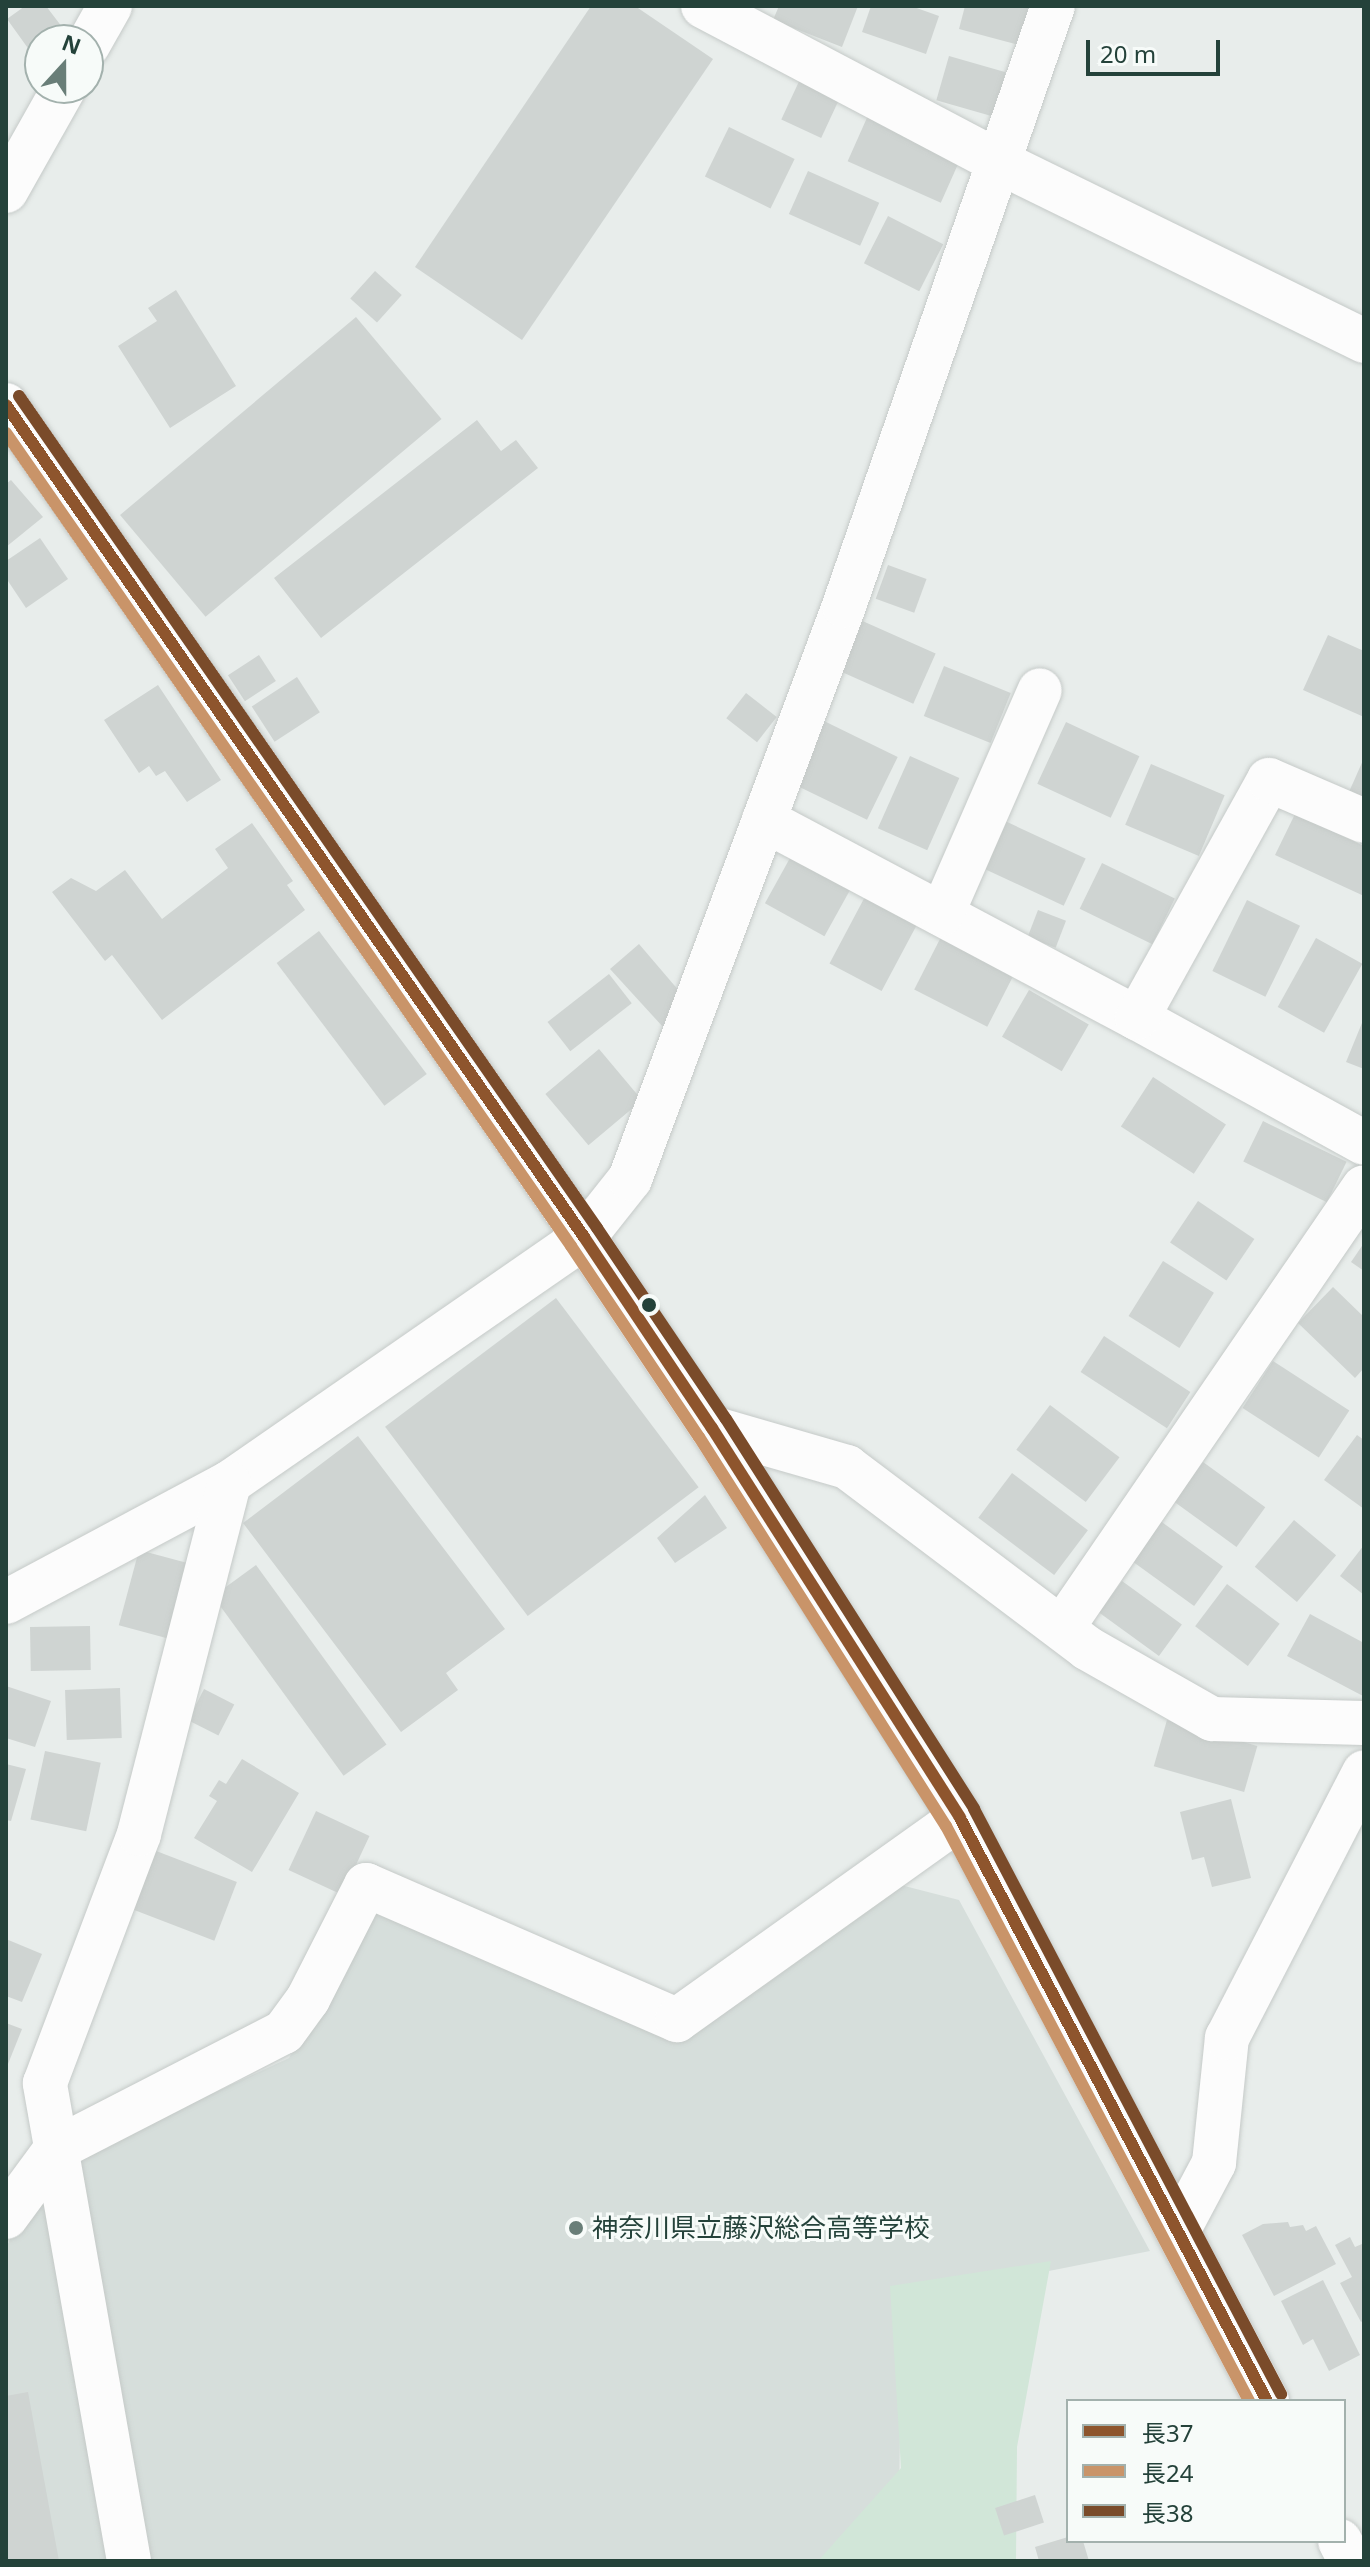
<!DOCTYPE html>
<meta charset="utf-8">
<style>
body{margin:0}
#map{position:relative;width:1370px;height:2567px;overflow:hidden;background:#e8edeb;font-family:"Noto Sans","Noto Sans JP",sans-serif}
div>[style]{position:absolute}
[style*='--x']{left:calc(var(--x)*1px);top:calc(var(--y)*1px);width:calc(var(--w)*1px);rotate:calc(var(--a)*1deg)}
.built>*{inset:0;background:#d6dedb}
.green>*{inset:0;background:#d1e6d8}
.building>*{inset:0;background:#cfd4d2;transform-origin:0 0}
.roads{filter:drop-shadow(0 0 2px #c5cac8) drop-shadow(0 0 2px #c5cac8)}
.minor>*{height:44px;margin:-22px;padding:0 22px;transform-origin:22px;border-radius:22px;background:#fcfcfc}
.bus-1>*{height:12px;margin:-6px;padding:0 6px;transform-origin:6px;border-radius:6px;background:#8e552d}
.bus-2>*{height:12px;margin:-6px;padding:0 6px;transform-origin:6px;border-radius:6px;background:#c99469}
.bus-3>*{height:12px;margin:-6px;padding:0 6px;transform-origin:6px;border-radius:6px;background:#7a4b2a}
.dots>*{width:22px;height:22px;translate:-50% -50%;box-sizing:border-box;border:4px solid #f7fbf9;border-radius:50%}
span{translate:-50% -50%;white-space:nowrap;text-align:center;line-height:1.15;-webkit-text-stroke:6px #f7fbf9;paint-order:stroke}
.poi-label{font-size:26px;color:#24423a}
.left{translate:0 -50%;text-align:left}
.frame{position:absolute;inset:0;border:8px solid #24423a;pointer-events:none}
.legend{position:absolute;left:1066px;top:2399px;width:280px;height:144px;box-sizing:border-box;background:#f7fbf9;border:2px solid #a3b1ad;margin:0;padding:10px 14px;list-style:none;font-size:24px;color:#24423a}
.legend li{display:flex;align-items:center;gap:16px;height:40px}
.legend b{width:40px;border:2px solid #a3b1ad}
.north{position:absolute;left:24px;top:24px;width:80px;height:80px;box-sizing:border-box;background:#f7fbf9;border:2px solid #a3b1ad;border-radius:50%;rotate:21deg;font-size:22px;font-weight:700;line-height:32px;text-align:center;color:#24423a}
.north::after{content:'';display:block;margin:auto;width:28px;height:36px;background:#697e78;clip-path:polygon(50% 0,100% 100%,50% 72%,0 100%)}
.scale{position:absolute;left:1086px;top:40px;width:134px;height:36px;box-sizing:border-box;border:4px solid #24423a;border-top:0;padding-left:10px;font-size:24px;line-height:28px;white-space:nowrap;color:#24423a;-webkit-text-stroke:6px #f7fbf9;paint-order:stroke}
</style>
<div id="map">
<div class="built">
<div style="clip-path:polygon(889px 1882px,959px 1900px,1150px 2251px,937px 2293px,902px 2315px,898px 2556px,894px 2561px,6px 2561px,6px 2248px,24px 2209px,82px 2154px,289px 2058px,374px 1910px,675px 2032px)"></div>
</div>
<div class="green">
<div style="clip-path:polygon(1051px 2261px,1017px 2447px,1016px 2561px,818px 2561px,901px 2468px,890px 2286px)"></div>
</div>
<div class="building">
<div style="clip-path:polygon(25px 6px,46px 6px,72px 40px,40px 40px,40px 65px,7px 19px)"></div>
<div style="clip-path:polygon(591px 6px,635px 6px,713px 59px,522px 340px,415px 267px)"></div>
<div style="clip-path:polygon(779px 6px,858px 6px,842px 47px,773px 20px)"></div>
<div style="clip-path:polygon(871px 6px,911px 6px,939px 16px,926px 54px,862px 32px)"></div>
<div style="clip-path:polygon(965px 6px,1029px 6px,1019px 45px,959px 29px)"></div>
<div style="left:949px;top:56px;width:59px;height:46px;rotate:16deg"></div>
<div style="left:802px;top:75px;width:44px;height:49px;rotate:25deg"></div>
<div style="left:870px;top:111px;width:102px;height:55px;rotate:24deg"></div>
<div style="left:729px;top:127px;width:73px;height:55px;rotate:26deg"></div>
<div style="left:808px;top:171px;width:78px;height:47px;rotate:24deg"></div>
<div style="left:888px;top:216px;width:62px;height:53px;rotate:27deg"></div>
<div style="left:375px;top:271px;width:36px;height:37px;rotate:42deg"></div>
<div style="clip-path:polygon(176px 290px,236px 386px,170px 428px,118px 346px,157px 321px,148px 308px)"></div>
<div style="left:356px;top:317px;width:133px;height:308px;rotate:50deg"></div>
<div style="clip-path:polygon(477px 420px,501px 451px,516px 440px,538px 468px,321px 638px,274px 578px)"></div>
<div style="clip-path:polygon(11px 480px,43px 517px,6px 547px,6px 484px)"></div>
<div style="clip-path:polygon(40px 538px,68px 579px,26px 608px,6px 578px,6px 561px)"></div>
<div style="left:888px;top:565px;width:41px;height:36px;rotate:20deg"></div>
<div style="left:858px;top:619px;width:85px;height:55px;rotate:24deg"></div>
<div style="clip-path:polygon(1328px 635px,1364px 651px,1364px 717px,1303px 690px)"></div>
<div style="left:259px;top:655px;width:31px;height:37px;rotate:57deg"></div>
<div style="left:944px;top:666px;width:72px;height:54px;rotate:22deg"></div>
<div style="left:297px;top:677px;width:42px;height:54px;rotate:57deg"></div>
<div style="clip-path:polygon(158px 685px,221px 780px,187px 802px,165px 771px,156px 776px,149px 766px,139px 773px,104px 720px)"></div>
<div style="left:746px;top:693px;width:39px;height:32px;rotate:38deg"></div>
<div style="left:824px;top:721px;width:82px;height:70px;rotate:26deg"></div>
<div style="left:1066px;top:722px;width:81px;height:68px;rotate:25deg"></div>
<div style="left:910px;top:756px;width:54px;height:79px;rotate:24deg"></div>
<div style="clip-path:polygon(1364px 758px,1364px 798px,1349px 792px)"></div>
<div style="left:1151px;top:764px;width:80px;height:66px;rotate:23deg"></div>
<div style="clip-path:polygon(1295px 814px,1364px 846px,1364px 896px,1275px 855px)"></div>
<div style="left:1005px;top:821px;width:89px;height:52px;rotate:25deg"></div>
<div style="clip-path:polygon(252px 823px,293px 881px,287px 885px,305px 910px,162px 1020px,112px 955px,105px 961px,52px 892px,71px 878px,96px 891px,125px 870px,162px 919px,228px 868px,215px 849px)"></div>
<div style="left:795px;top:849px;width:68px;height:62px;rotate:29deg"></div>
<div style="left:1102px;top:863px;width:81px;height:51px;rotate:26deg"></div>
<div style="left:868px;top:891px;width:59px;height:82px;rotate:28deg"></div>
<div style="left:1247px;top:900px;width:59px;height:79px;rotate:26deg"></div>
<div style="left:1038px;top:910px;width:30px;height:29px;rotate:21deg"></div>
<div style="left:319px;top:931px;width:179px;height:53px;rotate:53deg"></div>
<div style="left:941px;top:937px;width:82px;height:59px;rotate:27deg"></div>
<div style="left:1316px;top:938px;width:53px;height:79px;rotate:29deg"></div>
<div style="clip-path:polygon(639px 944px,680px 992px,671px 1020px,663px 1027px,610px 969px)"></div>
<div style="left:609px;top:974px;width:37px;height:78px;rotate:52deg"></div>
<div style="left:1029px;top:990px;width:69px;height:54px;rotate:30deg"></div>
<div style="clip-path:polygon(1364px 1018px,1364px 1069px,1346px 1062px)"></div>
<div style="left:599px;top:1049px;width:67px;height:70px;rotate:50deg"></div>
<div style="left:1153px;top:1077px;width:87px;height:59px;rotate:33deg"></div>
<div style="left:1263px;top:1121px;width:93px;height:45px;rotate:26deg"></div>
<div style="left:1198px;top:1201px;width:68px;height:50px;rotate:34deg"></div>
<div style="clip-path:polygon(1364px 1243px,1364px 1271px,1351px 1262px)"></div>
<div style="left:1163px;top:1261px;width:60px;height:65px;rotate:32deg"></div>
<div style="clip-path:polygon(1333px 1287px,1364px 1317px,1364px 1368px,1355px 1378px,1298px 1323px)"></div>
<div style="left:556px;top:1298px;width:237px;height:214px;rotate:53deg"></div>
<div style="left:1104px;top:1336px;width:103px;height:43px;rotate:33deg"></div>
<div style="left:1273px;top:1361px;width:91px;height:56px;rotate:33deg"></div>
<div style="left:1050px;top:1405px;width:87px;height:56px;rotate:37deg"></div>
<div style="clip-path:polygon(1357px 1435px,1364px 1440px,1364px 1509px,1324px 1480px)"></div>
<div style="clip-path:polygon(358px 1436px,505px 1629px,446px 1673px,458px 1690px,401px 1732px,243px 1523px)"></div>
<div style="left:1203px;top:1462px;width:77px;height:49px;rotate:36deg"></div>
<div style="left:1012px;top:1473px;width:95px;height:56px;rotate:37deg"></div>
<div style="clip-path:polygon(705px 1495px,727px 1528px,675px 1563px,657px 1538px)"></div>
<div style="left:1159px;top:1520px;width:79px;height:49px;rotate:36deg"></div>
<div style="left:1294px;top:1520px;width:55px;height:61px;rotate:40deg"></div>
<div style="clip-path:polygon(1364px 1545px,1364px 1595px,1340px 1576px)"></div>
<div style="left:139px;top:1550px;width:51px;height:78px;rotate:15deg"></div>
<div style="left:256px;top:1565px;width:222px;height:53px;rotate:54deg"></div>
<div style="left:1122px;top:1581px;width:74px;height:39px;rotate:36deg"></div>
<div style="left:1227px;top:1584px;width:66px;height:53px;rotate:37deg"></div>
<div style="clip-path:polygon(1310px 1614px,1364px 1643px,1363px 1696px,1287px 1656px)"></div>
<div style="left:90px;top:1626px;width:44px;height:60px;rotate:89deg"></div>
<div style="clip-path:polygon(6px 1686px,51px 1701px,35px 1747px,6px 1738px)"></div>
<div style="left:120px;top:1688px;width:50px;height:55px;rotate:88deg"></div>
<div style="left:204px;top:1689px;width:34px;height:35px;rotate:27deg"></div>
<div style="left:1167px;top:1720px;width:94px;height:48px;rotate:16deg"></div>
<div style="left:45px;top:1751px;width:57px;height:70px;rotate:12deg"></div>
<div style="clip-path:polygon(242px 1759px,299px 1793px,252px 1872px,194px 1838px,217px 1801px,209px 1796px,219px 1780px,226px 1784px)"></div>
<div style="clip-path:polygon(6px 1764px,26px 1769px,11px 1821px,6px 1820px)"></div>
<div style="clip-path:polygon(1231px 1799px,1251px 1878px,1212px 1887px,1204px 1857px,1192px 1860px,1180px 1812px)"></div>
<div style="left:316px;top:1811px;width:59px;height:65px;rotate:25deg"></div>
<div style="left:151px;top:1849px;width:92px;height:63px;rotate:21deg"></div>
<div style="clip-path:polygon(6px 1939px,42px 1954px,22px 2002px,6px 1996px)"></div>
<div style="clip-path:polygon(6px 2023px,22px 2029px,6px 2069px)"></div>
<div style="clip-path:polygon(1288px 2222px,1290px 2227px,1303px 2225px,1306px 2231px,1316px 2226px,1336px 2264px,1274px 2296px,1242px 2235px,1263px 2224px)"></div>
<div style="clip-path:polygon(1350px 2237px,1355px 2247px,1362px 2244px,1364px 2249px,1364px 2320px,1361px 2322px,1340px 2283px,1352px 2277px,1335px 2245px)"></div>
<div style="clip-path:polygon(1323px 2280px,1360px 2355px,1329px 2371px,1313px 2339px,1303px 2345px,1281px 2301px)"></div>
<div style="clip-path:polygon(28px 2392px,59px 2561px,6px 2561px,6px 2396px)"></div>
<div style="left:1035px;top:2495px;width:29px;height:42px;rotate:72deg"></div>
<div style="clip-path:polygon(1068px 2537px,1068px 2541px,1083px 2541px,1089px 2561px,1039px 2561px,1035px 2547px)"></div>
</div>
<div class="roads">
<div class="minor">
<div style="--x:703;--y:6;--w:335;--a:27.8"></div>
<div style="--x:999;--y:162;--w:407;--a:26.1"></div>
<div style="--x:88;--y:45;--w:45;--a:-60.6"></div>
<div style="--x:6;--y:191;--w:118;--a:-60.6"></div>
<div style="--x:6;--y:405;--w:1013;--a:55.21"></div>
<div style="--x:584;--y:1237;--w:230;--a:56.2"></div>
<div style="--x:712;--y:1428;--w:462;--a:57.5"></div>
<div style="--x:960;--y:1818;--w:659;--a:62.23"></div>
<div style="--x:764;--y:820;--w:422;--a:28"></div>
<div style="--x:1137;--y:1018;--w:259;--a:28.8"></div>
<div style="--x:942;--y:914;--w:244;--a:-66.4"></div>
<div style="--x:1137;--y:1018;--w:272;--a:-61"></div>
<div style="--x:1269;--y:780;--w:103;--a:23.3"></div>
<div style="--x:712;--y:1428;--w:141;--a:16.1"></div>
<div style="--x:847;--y:1467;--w:301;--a:37"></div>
<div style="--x:1087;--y:1648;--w:144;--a:29.6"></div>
<div style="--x:1212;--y:1719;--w:152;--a:1.5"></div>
<div style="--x:6;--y:1602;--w:253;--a:-28.1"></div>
<div style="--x:229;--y:1483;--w:432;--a:-34.7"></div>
<div style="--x:584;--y:1237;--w:74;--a:-51.6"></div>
<div style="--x:630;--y:1179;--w:612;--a:-69.52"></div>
<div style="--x:844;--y:606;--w:635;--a:-70.8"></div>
<div style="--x:1062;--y:1628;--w:534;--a:-55.6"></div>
<div style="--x:6;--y:2217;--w:84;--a:-53.7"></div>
<div style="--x:56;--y:2149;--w:256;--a:-27.2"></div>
<div style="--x:284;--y:2032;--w:41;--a:-54"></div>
<div style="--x:308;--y:1999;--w:128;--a:-63"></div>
<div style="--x:366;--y:1885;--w:339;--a:23.5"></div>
<div style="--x:677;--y:2020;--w:348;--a:-35.5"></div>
<div style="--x:1179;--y:2229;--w:75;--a:-62.1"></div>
<div style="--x:1214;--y:2163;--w:126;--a:-84.1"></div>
<div style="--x:1227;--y:2038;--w:299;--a:-62.7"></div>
<div style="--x:1340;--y:2541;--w:22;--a:63"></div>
<div style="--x:129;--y:2561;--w:485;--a:-100"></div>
<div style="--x:45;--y:2083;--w:266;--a:-69.3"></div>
<div style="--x:139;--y:1834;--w:362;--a:-75.6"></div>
</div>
</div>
<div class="bus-1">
<div style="--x:6;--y:405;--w:1013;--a:55.21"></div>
<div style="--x:584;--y:1237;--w:230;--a:56.2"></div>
<div style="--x:712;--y:1428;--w:462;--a:57.5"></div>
<div style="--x:960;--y:1818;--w:659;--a:62.23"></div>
</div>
<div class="bus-2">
<div style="--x:6;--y:433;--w:990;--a:55.2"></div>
<div style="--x:571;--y:1246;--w:230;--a:56.2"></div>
<div style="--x:699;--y:1437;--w:461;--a:57.6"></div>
<div style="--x:946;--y:1826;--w:650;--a:62.21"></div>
</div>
<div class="bus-3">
<div style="--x:19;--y:396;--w:1013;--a:55.21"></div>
<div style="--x:597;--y:1228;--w:230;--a:56"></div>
<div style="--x:726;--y:1419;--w:462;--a:57.5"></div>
<div style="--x:974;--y:1809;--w:661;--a:62.31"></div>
</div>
<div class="dots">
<div style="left:649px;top:1305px;background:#24423a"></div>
<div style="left:576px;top:2228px;background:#697e78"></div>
</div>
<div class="poi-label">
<span class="left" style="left:592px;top:2228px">神奈川県立藤沢総合高等学校</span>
</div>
<div class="frame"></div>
<ul class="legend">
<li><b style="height:10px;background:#8e552d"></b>長37</li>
<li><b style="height:10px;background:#c99469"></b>長24</li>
<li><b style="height:10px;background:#7a4b2a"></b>長38</li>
</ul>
<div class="north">N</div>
<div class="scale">20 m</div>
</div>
